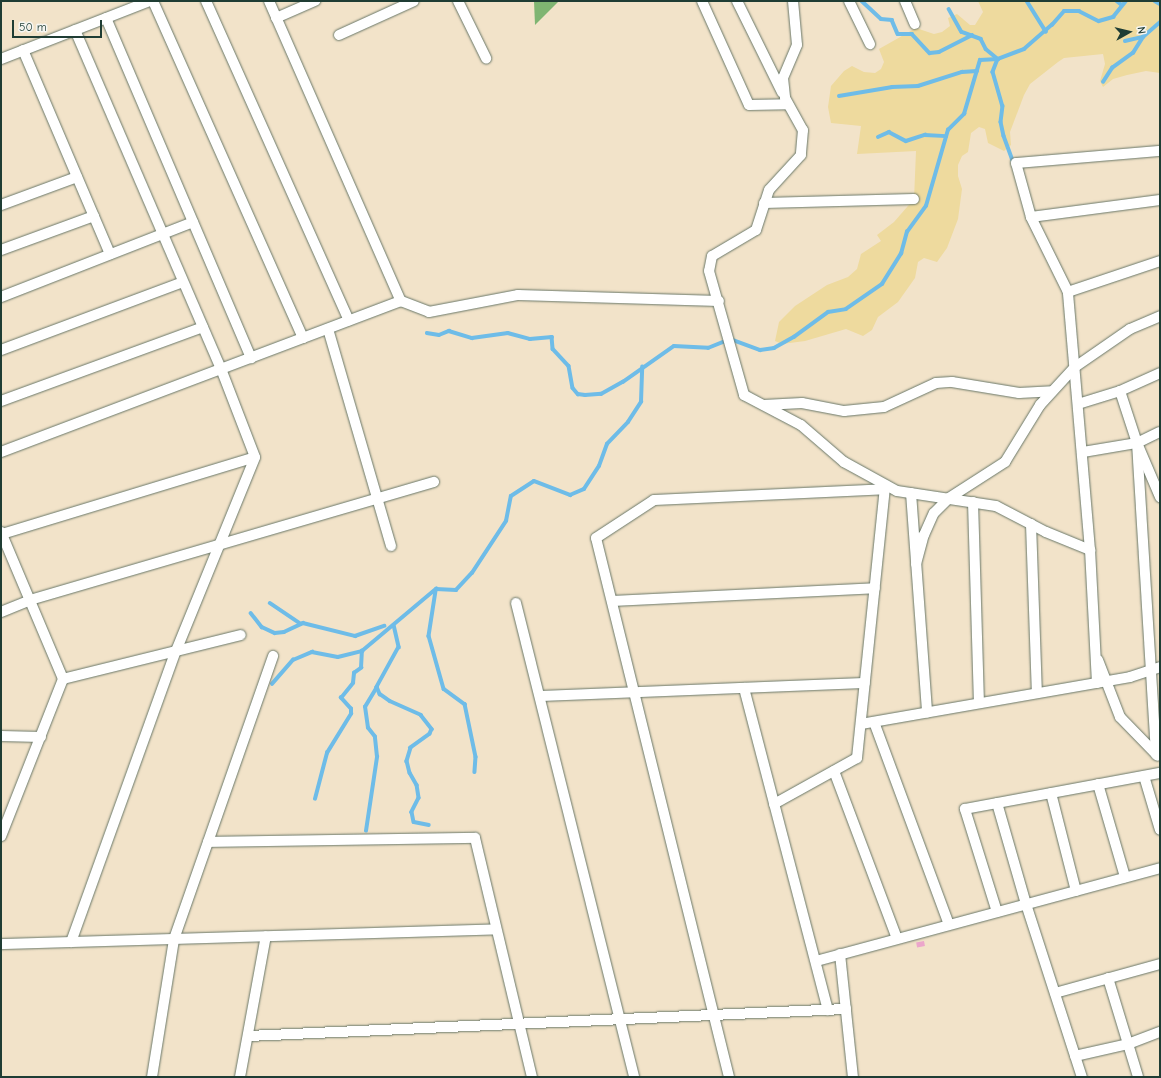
<!DOCTYPE html>
<style>
body{margin:0}
#map{position:relative;width:1161px;height:1078px;overflow:hidden;background:#f2e3c9;font-family:"Comic Neue",sans-serif}
div>[style]{position:absolute}
[style*='--x']{left:calc(var(--x)*1px);top:calc(var(--y)*1px);width:calc(var(--w)*1px);rotate:calc(var(--a)*1deg)}
.forest>*{inset:0;background:#7fb572}
.sand>*{inset:0;background:#eeda9e}
.stream>*{height:3.5px;margin:-1.75px;padding:0 1.75px;transform-origin:1.75px;border-radius:1.75px;background:#6ebce8}
.building>*{inset:0;background:#eca6cb;transform-origin:0 0}
.roads{filter:drop-shadow(0 0 1px #697768) drop-shadow(0 0 1px #697768)}
.street>*{height:10px;margin:-5px;padding:0 5px;transform-origin:5px;border-radius:5px;background:#fff}
span{translate:-50% -50%;white-space:nowrap;text-align:center;line-height:1.15;-webkit-text-stroke:4px #f6f6f2;paint-order:stroke}
.frame{position:absolute;inset:0;border:2px solid #1f3d34;pointer-events:none}
.north{position:absolute;left:1109px;top:12px;width:40px;height:40px;-webkit-text-stroke:3px #f6f6f2;paint-order:stroke;rotate:82deg;font-size:11px;font-weight:700;line-height:16px;text-align:center;color:#1f3d34}
.north::after{content:'';display:block;margin:auto;width:14px;height:18px;background:#1f3d34;clip-path:polygon(50% 0,100% 100%,50% 72%,0 100%)}
.scale{position:absolute;left:12px;top:20px;width:90px;height:18px;box-sizing:border-box;border:2px solid #1f3d34;border-top:0;padding-left:5px;font-size:12px;line-height:14px;white-space:nowrap;color:#1f3d34;-webkit-text-stroke:3px #f6f6f2;paint-order:stroke}
</style>
<div id="map">
<div class="forest">
<div style="clip-path:polygon(534px 1px,559px 1px,535px 25px)"></div>
</div>
<div class="sand">
<div style="clip-path:polygon(978px 1px,1160px 1px,1160px 73px,1146px 71px,1127px 75px,1113px 79px,1103px 87px,1100px 81px,1105px 64px,1103px 54px,1064px 58px,1058px 62px,1030px 84px,1024px 95px,1010px 132px,1011px 145px,1004px 151px,988px 143px,985px 129px,979px 127px,971px 133px,968px 152px,962px 156px,958px 165px,958px 176px,962px 189px,958px 219px,947px 248px,937px 262px,924px 258px,918px 262px,915px 278px,898px 302px,878px 317px,872px 330px,863px 336px,846px 329px,805px 341px,782px 344px,775px 341px,779px 322px,795px 306px,827px 285px,848px 277px,857px 269px,861px 254px,881px 241px,877px 235px,894px 222px,914px 199px,916px 151px,857px 154px,861px 126px,831px 123px,828px 107px,831px 86px,844px 71px,852px 66px,864px 72px,875px 73px,881px 69px,884px 62px,879px 49px,916px 28px,934px 34px,942px 32px,950px 26px,948px 18px,957px 14px,970px 25px,975px 25px,983px 12px)"></div>
</div>
<div class="stream">
<div style="--x:862;--y:1;--w:26;--a:43"></div>
<div style="--x:881;--y:19;--w:11;--a:5"></div>
<div style="--x:892;--y:20;--w:15;--a:67"></div>
<div style="--x:898;--y:34;--w:14;--a:0"></div>
<div style="--x:912;--y:34;--w:26;--a:47"></div>
<div style="--x:930;--y:53;--w:9;--a:-6"></div>
<div style="--x:939;--y:52;--w:37;--a:-27"></div>
<div style="--x:1027;--y:1;--w:36;--a:58"></div>
<div style="--x:1117;--y:1;--w:6;--a:39"></div>
<div style="--x:1155;--y:1;--w:6;--a:31"></div>
<div style="--x:949;--y:9;--w:26;--a:61"></div>
<div style="--x:962;--y:32;--w:20;--a:20"></div>
<div style="--x:981;--y:39;--w:11;--a:63"></div>
<div style="--x:986;--y:49;--w:16;--a:40"></div>
<div style="--x:998;--y:59;--w:14;--a:111"></div>
<div style="--x:993;--y:72;--w:35;--a:74"></div>
<div style="--x:1003;--y:106;--w:16;--a:97"></div>
<div style="--x:1001;--y:122;--w:14;--a:78"></div>
<div style="--x:1004;--y:136;--w:29;--a:70"></div>
<div style="--x:1125;--y:41;--w:18;--a:-13"></div>
<div style="--x:1143;--y:37;--w:23;--a:-41"></div>
<div style="--x:1103;--y:82;--w:17;--a:-57"></div>
<div style="--x:1112;--y:68;--w:26;--a:-36"></div>
<div style="--x:1133;--y:53;--w:19;--a:-58"></div>
<div style="--x:839;--y:96;--w:54;--a:-9.6"></div>
<div style="--x:892;--y:87;--w:26;--a:-2"></div>
<div style="--x:918;--y:86;--w:46;--a:-17.7"></div>
<div style="--x:962;--y:72;--w:15;--a:-4"></div>
<div style="--x:878;--y:137;--w:12;--a:-24"></div>
<div style="--x:889;--y:132;--w:19;--a:28"></div>
<div style="--x:906;--y:141;--w:20;--a:-18"></div>
<div style="--x:925;--y:135;--w:21;--a:3"></div>
<div style="--x:427;--y:333;--w:12;--a:9"></div>
<div style="--x:439;--y:335;--w:11;--a:-22"></div>
<div style="--x:449;--y:331;--w:24;--a:17"></div>
<div style="--x:472;--y:338;--w:36;--a:-8"></div>
<div style="--x:508;--y:333;--w:23;--a:15"></div>
<div style="--x:530;--y:339;--w:22;--a:-5"></div>
<div style="--x:552;--y:337;--w:12;--a:85"></div>
<div style="--x:553;--y:349;--w:23;--a:47"></div>
<div style="--x:569;--y:366;--w:22;--a:80"></div>
<div style="--x:573;--y:388;--w:8;--a:50"></div>
<div style="--x:578;--y:394;--w:7;--a:8"></div>
<div style="--x:585;--y:395;--w:16;--a:-4"></div>
<div style="--x:601;--y:394;--w:25;--a:-29"></div>
<div style="--x:623;--y:382;--w:62;--a:-35.2"></div>
<div style="--x:674;--y:346;--w:34;--a:3"></div>
<div style="--x:708;--y:348;--w:24;--a:-22"></div>
<div style="--x:730;--y:339;--w:32;--a:20"></div>
<div style="--x:760;--y:350;--w:14;--a:-8"></div>
<div style="--x:774;--y:348;--w:23;--a:-29"></div>
<div style="--x:794;--y:337;--w:42;--a:-36.3"></div>
<div style="--x:828;--y:312;--w:18;--a:-9"></div>
<div style="--x:846;--y:309;--w:44;--a:-34.8"></div>
<div style="--x:882;--y:284;--w:36;--a:-58"></div>
<div style="--x:901;--y:254;--w:23;--a:-75"></div>
<div style="--x:907;--y:232;--w:32;--a:-54"></div>
<div style="--x:926;--y:206;--w:79;--a:-73.9"></div>
<div style="--x:948;--y:130;--w:23;--a:-45"></div>
<div style="--x:964;--y:114;--w:56;--a:-73.5"></div>
<div style="--x:980;--y:60;--w:18;--a:-3"></div>
<div style="--x:998;--y:59;--w:28;--a:-21"></div>
<div style="--x:1024;--y:49;--w:37;--a:-41"></div>
<div style="--x:1052;--y:25;--w:18;--a:-49"></div>
<div style="--x:1064;--y:11;--w:15;--a:0"></div>
<div style="--x:1079;--y:11;--w:22;--a:27"></div>
<div style="--x:1099;--y:21;--w:15;--a:-16"></div>
<div style="--x:1113;--y:17;--w:21;--a:-51"></div>
<div style="--x:436;--y:591;--w:46;--a:98.8"></div>
<div style="--x:429;--y:636;--w:55;--a:74.2"></div>
<div style="--x:444;--y:689;--w:26;--a:36"></div>
<div style="--x:465;--y:704;--w:54;--a:78.3"></div>
<div style="--x:476;--y:757;--w:15;--a:94"></div>
<div style="--x:270;--y:603;--w:37;--a:34"></div>
<div style="--x:251;--y:613;--w:18;--a:52"></div>
<div style="--x:262;--y:627;--w:14;--a:25"></div>
<div style="--x:275;--y:633;--w:9;--a:-6"></div>
<div style="--x:284;--y:632;--w:21;--a:-25"></div>
<div style="--x:303;--y:623;--w:54;--a:14"></div>
<div style="--x:355;--y:636;--w:31;--a:-19"></div>
<div style="--x:394;--y:625;--w:23;--a:77"></div>
<div style="--x:399;--y:647;--w:46;--a:118.8"></div>
<div style="--x:377;--y:687;--w:8;--a:67"></div>
<div style="--x:380;--y:694;--w:12;--a:35"></div>
<div style="--x:390;--y:701;--w:34;--a:24"></div>
<div style="--x:421;--y:715;--w:18;--a:52"></div>
<div style="--x:432;--y:729;--w:5;--a:112"></div>
<div style="--x:430;--y:734;--w:24;--a:144"></div>
<div style="--x:411;--y:748;--w:14;--a:107"></div>
<div style="--x:407;--y:761;--w:12;--a:76"></div>
<div style="--x:410;--y:773;--w:14;--a:60"></div>
<div style="--x:417;--y:785;--w:13;--a:81"></div>
<div style="--x:419;--y:798;--w:16;--a:117"></div>
<div style="--x:412;--y:812;--w:10;--a:79"></div>
<div style="--x:414;--y:822;--w:15;--a:11"></div>
<div style="--x:272;--y:684;--w:32;--a:-49"></div>
<div style="--x:293;--y:660;--w:21;--a:-23"></div>
<div style="--x:312;--y:652;--w:26;--a:11"></div>
<div style="--x:338;--y:657;--w:25;--a:-14"></div>
<div style="--x:315;--y:799;--w:48;--a:-75.4"></div>
<div style="--x:327;--y:753;--w:46;--a:-58.4"></div>
<div style="--x:351;--y:714;--w:5;--a:-90"></div>
<div style="--x:351;--y:709;--w:15;--a:-132"></div>
<div style="--x:341;--y:698;--w:19;--a:-51"></div>
<div style="--x:353;--y:683;--w:10;--a:-84"></div>
<div style="--x:354;--y:673;--w:9;--a:-36"></div>
<div style="--x:361;--y:668;--w:17;--a:-87"></div>
<div style="--x:362;--y:651;--w:97;--a:-40"></div>
<div style="--x:436;--y:589;--w:20;--a:3"></div>
<div style="--x:456;--y:590;--w:23;--a:-47"></div>
<div style="--x:472;--y:573;--w:62;--a:-56.8"></div>
<div style="--x:506;--y:521;--w:25;--a:-79"></div>
<div style="--x:511;--y:496;--w:27;--a:-33"></div>
<div style="--x:534;--y:481;--w:39;--a:21"></div>
<div style="--x:570;--y:495;--w:15;--a:-23"></div>
<div style="--x:584;--y:489;--w:27;--a:-57"></div>
<div style="--x:599;--y:466;--w:23;--a:-70"></div>
<div style="--x:607;--y:444;--w:30;--a:-46"></div>
<div style="--x:628;--y:422;--w:24;--a:-57"></div>
<div style="--x:641;--y:402;--w:35;--a:-88"></div>
<div style="--x:366;--y:831;--w:75;--a:-81.5"></div>
<div style="--x:377;--y:757;--w:20;--a:-96"></div>
<div style="--x:375;--y:737;--w:11;--a:-128"></div>
<div style="--x:368;--y:728;--w:21;--a:-98"></div>
<div style="--x:365;--y:707;--w:23;--a:-59"></div>
</div>
<div class="building">
<div style="left:924px;top:941px;width:5px;height:8px;rotate:79deg"></div>
</div>
<div class="roads">
<div class="street">
<div style="--x:153;--y:1;--w:369;--a:66"></div>
<div style="--x:206;--y:1;--w:350;--a:65.9"></div>
<div style="--x:269;--y:1;--w:328;--a:66.3"></div>
<div style="--x:458;--y:1;--w:64;--a:63.8"></div>
<div style="--x:702;--y:1;--w:114;--a:65.7"></div>
<div style="--x:749;--y:105;--w:39;--a:-1"></div>
<div style="--x:737;--y:1;--w:102;--a:63.7"></div>
<div style="--x:793;--y:1;--w:44;--a:84.8"></div>
<div style="--x:797;--y:45;--w:36;--a:113"></div>
<div style="--x:783;--y:78;--w:20;--a:84"></div>
<div style="--x:785;--y:98;--w:37;--a:61"></div>
<div style="--x:803;--y:130;--w:25;--a:95"></div>
<div style="--x:801;--y:155;--w:47;--a:132.4"></div>
<div style="--x:769;--y:190;--w:42;--a:108"></div>
<div style="--x:756;--y:230;--w:51;--a:149.4"></div>
<div style="--x:712;--y:256;--w:15;--a:101"></div>
<div style="--x:709;--y:271;--w:129;--a:74.2"></div>
<div style="--x:744;--y:395;--w:64;--a:27.8"></div>
<div style="--x:801;--y:425;--w:57;--a:40.7"></div>
<div style="--x:844;--y:462;--w:60;--a:28.7"></div>
<div style="--x:897;--y:491;--w:100;--a:8.6"></div>
<div style="--x:996;--y:506;--w:56;--a:27.5"></div>
<div style="--x:1046;--y:532;--w:48;--a:22.2"></div>
<div style="--x:849;--y:1;--w:48;--a:64"></div>
<div style="--x:905;--y:1;--w:25;--a:67"></div>
<div style="--x:106;--y:18;--w:370;--a:66.9"></div>
<div style="--x:276;--y:18;--w:43;--a:-23.6"></div>
<div style="--x:339;--y:35;--w:82;--a:-24.4"></div>
<div style="--x:23;--y:50;--w:222;--a:66.9"></div>
<div style="--x:1;--y:59;--w:160;--a:-21.3"></div>
<div style="--x:764;--y:203;--w:150;--a:-1.5"></div>
<div style="--x:1;--y:205;--w:81;--a:-20.2"></div>
<div style="--x:1031;--y:217;--w:130;--a:-7.5"></div>
<div style="--x:1;--y:250;--w:99;--a:-20.1"></div>
<div style="--x:1068;--y:292;--w:97;--a:-18.6"></div>
<div style="--x:1;--y:297;--w:206;--a:-21.3"></div>
<div style="--x:328;--y:329;--w:226;--a:73.8"></div>
<div style="--x:1;--y:350;--w:194;--a:-20.5"></div>
<div style="--x:1120;--y:391;--w:55;--a:71.9"></div>
<div style="--x:1137;--y:443;--w:59;--a:66.9"></div>
<div style="--x:1;--y:401;--w:215;--a:-20.1"></div>
<div style="--x:1078;--y:404;--w:44;--a:-17.2"></div>
<div style="--x:1120;--y:391;--w:44;--a:-24.2"></div>
<div style="--x:764;--y:405;--w:38;--a:-3"></div>
<div style="--x:802;--y:403;--w:43;--a:10.8"></div>
<div style="--x:844;--y:411;--w:40;--a:-5.7"></div>
<div style="--x:884;--y:407;--w:57;--a:-24.8"></div>
<div style="--x:936;--y:383;--w:16;--a:-4"></div>
<div style="--x:952;--y:382;--w:68;--a:9.3"></div>
<div style="--x:1019;--y:393;--w:33;--a:-3"></div>
<div style="--x:1137;--y:443;--w:312;--a:86.5"></div>
<div style="--x:1;--y:452;--w:428;--a:-20.7"></div>
<div style="--x:401;--y:301;--w:30;--a:21"></div>
<div style="--x:429;--y:312;--w:91;--a:-10.8"></div>
<div style="--x:518;--y:295;--w:201;--a:1.7"></div>
<div style="--x:1083;--y:452;--w:55;--a:-9.5"></div>
<div style="--x:1137;--y:443;--w:25;--a:-26"></div>
<div style="--x:911;--y:493;--w:220;--a:85.8"></div>
<div style="--x:973;--y:502;--w:201;--a:88.3"></div>
<div style="--x:1031;--y:524;--w:169;--a:88"></div>
<div style="--x:1;--y:532;--w:160;--a:67.1"></div>
<div style="--x:63;--y:679;--w:169;--a:111.5"></div>
<div style="--x:2;--y:534;--w:264;--a:-16.9"></div>
<div style="--x:916;--y:564;--w:30;--a:-75"></div>
<div style="--x:924;--y:535;--w:24;--a:-66"></div>
<div style="--x:934;--y:513;--w:21;--a:-45"></div>
<div style="--x:949;--y:498;--w:67;--a:-32.7"></div>
<div style="--x:1005;--y:462;--w:67;--a:-58.4"></div>
<div style="--x:1040;--y:405;--w:52;--a:-47.4"></div>
<div style="--x:1075;--y:367;--w:67;--a:-34.6"></div>
<div style="--x:1130;--y:329;--w:33;--a:-23"></div>
<div style="--x:612;--y:601;--w:263;--a:-2.8"></div>
<div style="--x:516;--y:603;--w:488;--a:76"></div>
<div style="--x:1;--y:612;--w:31;--a:-22"></div>
<div style="--x:30;--y:600;--w:421;--a:-16.3"></div>
<div style="--x:1098;--y:660;--w:61;--a:68.9"></div>
<div style="--x:1120;--y:717;--w:54;--a:45.7"></div>
<div style="--x:63;--y:679;--w:183;--a:-13.9"></div>
<div style="--x:1097;--y:683;--w:133;--a:-93"></div>
<div style="--x:1090;--y:550;--w:259;--a:-94.9"></div>
<div style="--x:1068;--y:292;--w:84;--a:-116.3"></div>
<div style="--x:1031;--y:217;--w:56;--a:-105.5"></div>
<div style="--x:1016;--y:163;--w:144;--a:-4.8"></div>
<div style="--x:744;--y:688;--w:333;--a:75.4"></div>
<div style="--x:540;--y:696;--w:325;--a:-2.3"></div>
<div style="--x:874;--y:722;--w:216;--a:69.7"></div>
<div style="--x:861;--y:724;--w:273;--a:-9.9"></div>
<div style="--x:1130;--y:677;--w:32;--a:-18"></div>
<div style="--x:1;--y:736;--w:40;--a:1.4"></div>
<div style="--x:834;--y:771;--w:179;--a:69.4"></div>
<div style="--x:1144;--y:776;--w:56;--a:73.5"></div>
<div style="--x:1098;--y:784;--w:97;--a:73.8"></div>
<div style="--x:1051;--y:793;--w:101;--a:75.7"></div>
<div style="--x:997;--y:803;--w:105;--a:74"></div>
<div style="--x:1026;--y:904;--w:182;--a:72.1"></div>
<div style="--x:774;--y:804;--w:95;--a:-29"></div>
<div style="--x:857;--y:758;--w:274;--a:-84.1"></div>
<div style="--x:208;--y:842;--w:267;--a:-0.9"></div>
<div style="--x:475;--y:838;--w:246;--a:76.6"></div>
<div style="--x:997;--y:912;--w:108;--a:-107.3"></div>
<div style="--x:965;--y:809;--w:198;--a:-10.5"></div>
<div style="--x:71;--y:942;--w:309;--a:-70.2"></div>
<div style="--x:176;--y:651;--w:209;--a:-67.8"></div>
<div style="--x:255;--y:457;--w:94;--a:-111.1"></div>
<div style="--x:221;--y:369;--w:369;--a:-113.3"></div>
<div style="--x:1;--y:944;--w:495;--a:-1.7"></div>
<div style="--x:840;--y:954;--w:124;--a:84"></div>
<div style="--x:816;--y:961;--w:356;--a:-15.1"></div>
<div style="--x:1108;--y:978;--w:103;--a:73.1"></div>
<div style="--x:1055;--y:993;--w:109;--a:-15.4"></div>
<div style="--x:248;--y:1036;--w:599;--a:-2.59"></div>
<div style="--x:1075;--y:1056;--w:54;--a:-12.8"></div>
<div style="--x:1128;--y:1044;--w:34;--a:-21"></div>
<div style="--x:152;--y:1077;--w:140;--a:-80.9"></div>
<div style="--x:174;--y:939;--w:300;--a:-70.7"></div>
<div style="--x:240;--y:1077;--w:143;--a:-79.6"></div>
<div style="--x:729;--y:1077;--w:555;--a:-103.86"></div>
<div style="--x:596;--y:538;--w:69;--a:-33.2"></div>
<div style="--x:654;--y:500;--w:231;--a:-2.7"></div>
</div>
</div>
<div class="frame"></div>
<div class="north">N</div>
<div class="scale">50 m</div>
</div>
